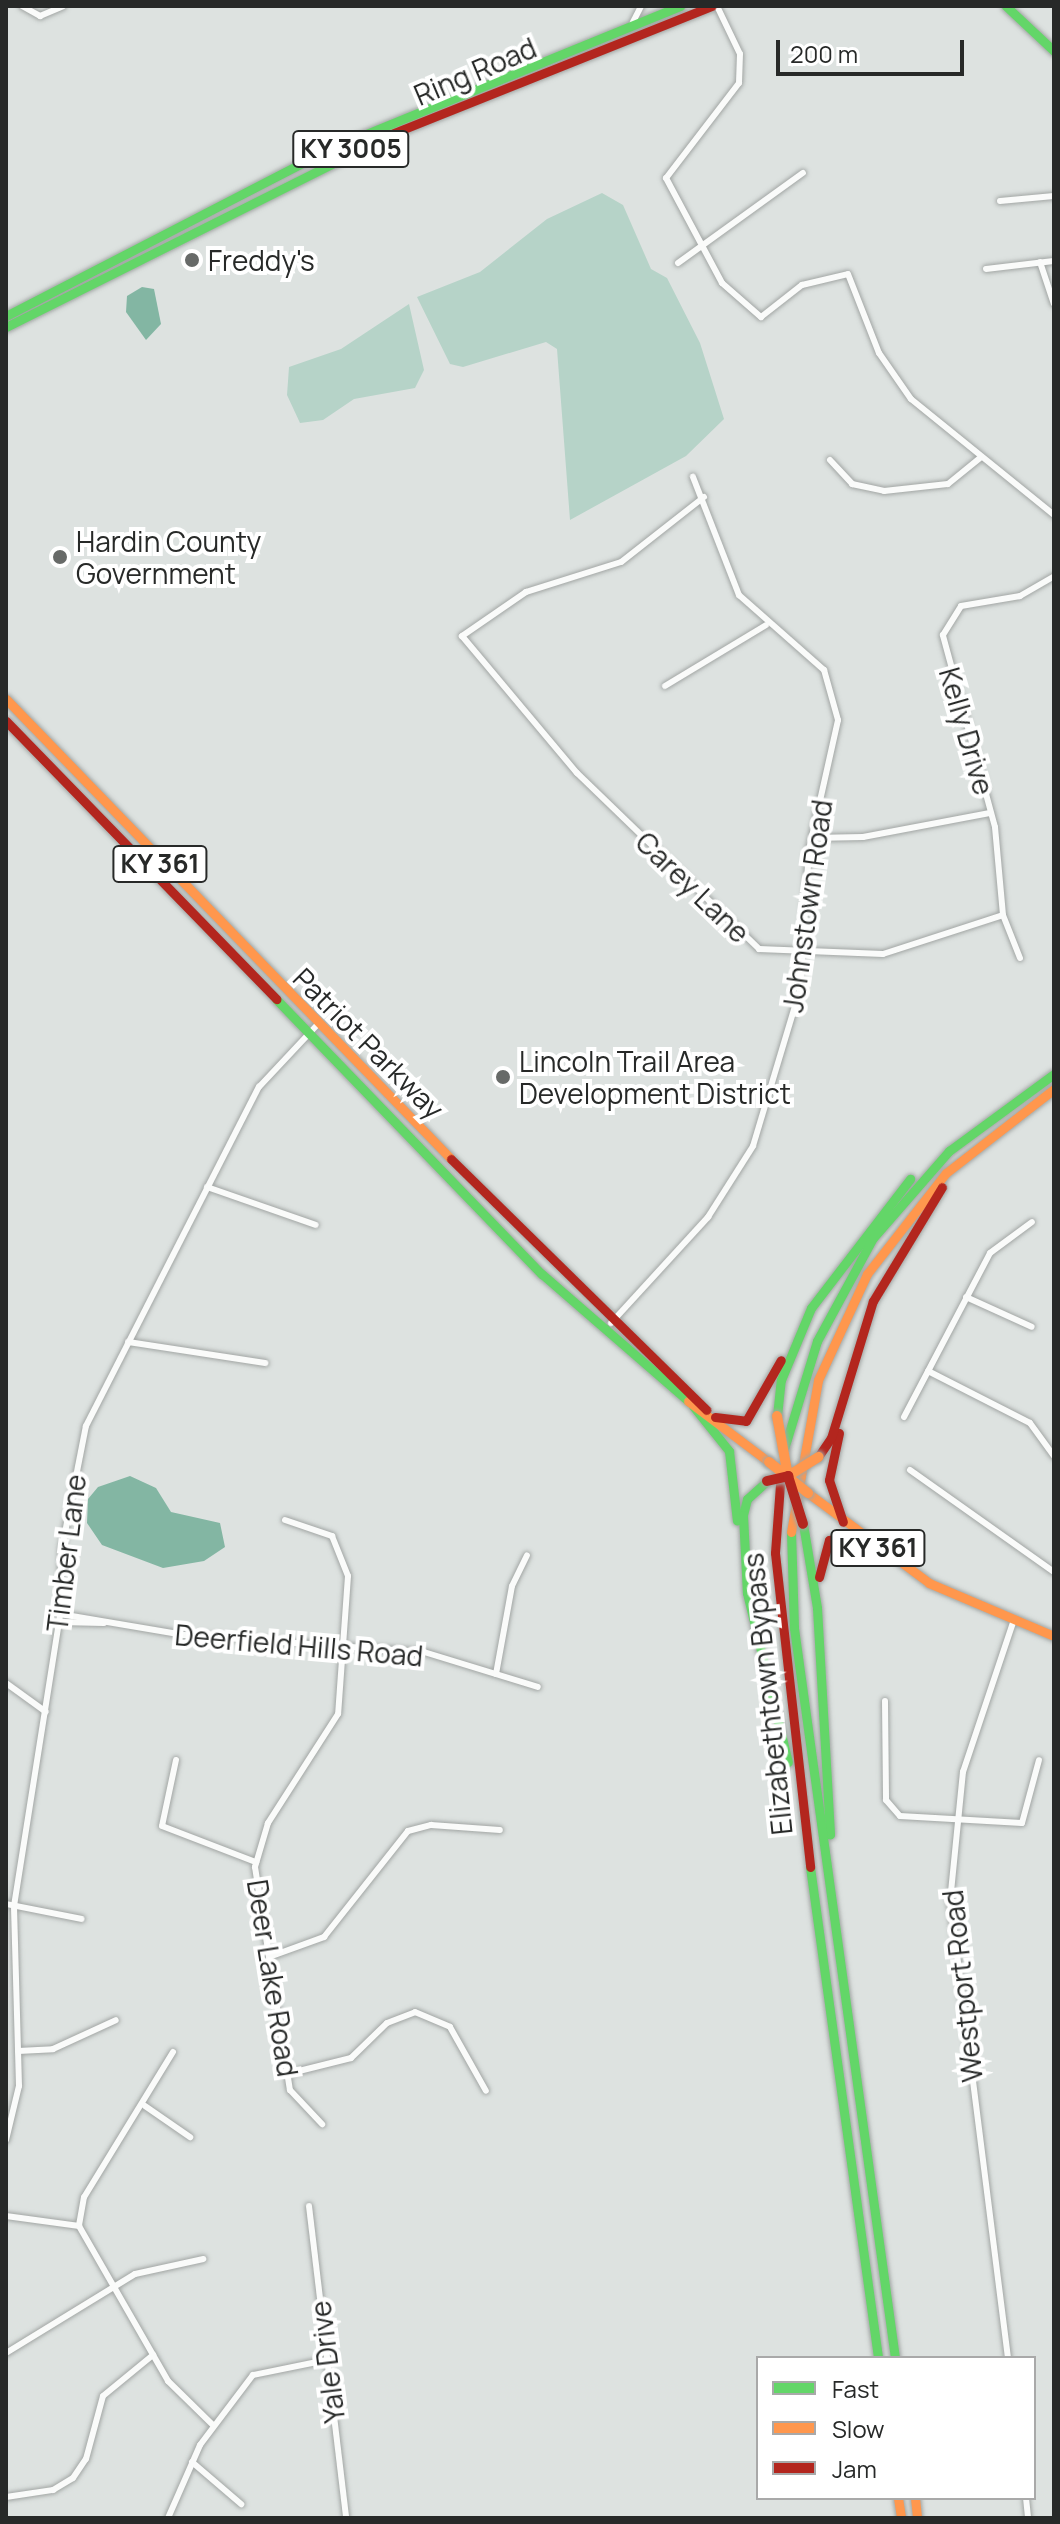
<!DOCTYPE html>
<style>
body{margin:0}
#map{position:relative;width:1060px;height:2524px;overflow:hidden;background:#dde2e0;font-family:Manrope,sans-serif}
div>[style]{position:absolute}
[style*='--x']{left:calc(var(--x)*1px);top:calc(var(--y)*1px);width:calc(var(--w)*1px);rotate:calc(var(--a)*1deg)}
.green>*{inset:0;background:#b6d3c8}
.water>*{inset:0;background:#83b6a3}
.roads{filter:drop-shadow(0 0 2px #a2a6a4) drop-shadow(0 0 2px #a2a6a4)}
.street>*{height:6px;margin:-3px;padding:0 3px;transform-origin:3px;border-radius:3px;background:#fafbfa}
.fast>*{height:9px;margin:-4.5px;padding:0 4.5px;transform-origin:4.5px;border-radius:4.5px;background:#63d668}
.slow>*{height:9px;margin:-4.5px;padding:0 4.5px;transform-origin:4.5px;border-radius:4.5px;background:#ff974d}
.jam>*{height:9px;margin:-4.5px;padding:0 4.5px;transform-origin:4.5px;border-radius:4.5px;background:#b3261e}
.bridges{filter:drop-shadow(0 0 2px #a2a6a4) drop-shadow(0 0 2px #a2a6a4)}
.slow-bridge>*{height:10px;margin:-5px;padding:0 5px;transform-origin:5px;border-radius:5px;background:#ff974d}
.jam-bridge>*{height:10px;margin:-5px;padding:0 5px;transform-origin:5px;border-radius:5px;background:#b3261e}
.dots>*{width:22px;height:22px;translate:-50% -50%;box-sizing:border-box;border:4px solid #fff;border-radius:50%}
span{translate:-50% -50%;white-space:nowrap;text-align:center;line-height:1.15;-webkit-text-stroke:8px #fff;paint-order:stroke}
.shield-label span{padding:2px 6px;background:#fff;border:2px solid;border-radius:6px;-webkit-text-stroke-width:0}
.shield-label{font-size:26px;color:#272928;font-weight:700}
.street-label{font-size:28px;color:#272928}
.poi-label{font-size:28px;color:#272928}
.left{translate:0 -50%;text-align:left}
.frame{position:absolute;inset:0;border:8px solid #272928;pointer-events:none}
.legend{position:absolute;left:756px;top:2356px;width:280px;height:144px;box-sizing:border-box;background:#fff;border:2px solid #a9a9a9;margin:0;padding:10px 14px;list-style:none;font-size:24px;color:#272928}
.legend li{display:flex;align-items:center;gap:16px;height:40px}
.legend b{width:40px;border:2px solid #a9a9a9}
.scale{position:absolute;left:776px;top:40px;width:188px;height:36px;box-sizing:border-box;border:4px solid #272928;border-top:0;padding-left:10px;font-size:24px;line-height:28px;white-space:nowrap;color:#272928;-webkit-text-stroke:6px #fff;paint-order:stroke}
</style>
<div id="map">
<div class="green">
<div style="clip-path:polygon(602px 193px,623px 205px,651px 269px,667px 278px,700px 343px,724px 419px,686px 456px,570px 520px,557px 349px,546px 342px,463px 367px,450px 364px,417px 297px,480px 272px,547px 219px)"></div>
<div style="clip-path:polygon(409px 304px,424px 370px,415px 388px,354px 399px,323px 420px,300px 423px,287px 395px,289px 367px,341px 349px)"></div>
</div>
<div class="water">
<div style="clip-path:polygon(142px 287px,154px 289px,161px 324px,146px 340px,126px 312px,127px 296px)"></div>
<div style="clip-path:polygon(130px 1476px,156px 1488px,171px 1512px,220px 1523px,225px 1547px,204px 1561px,163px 1568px,102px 1545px,87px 1523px,88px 1499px,98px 1487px)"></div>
</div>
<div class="roads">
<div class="street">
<div style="--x:22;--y:6;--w:21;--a:29"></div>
<div style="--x:40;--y:16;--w:25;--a:-23"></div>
<div style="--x:717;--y:6;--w:53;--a:64.4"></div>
<div style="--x:740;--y:54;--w:29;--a:92"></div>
<div style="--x:739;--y:83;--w:120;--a:127.5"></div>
<div style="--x:666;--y:178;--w:119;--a:61.9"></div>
<div style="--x:722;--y:283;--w:52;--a:41.1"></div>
<div style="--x:761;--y:317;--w:52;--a:-38"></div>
<div style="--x:802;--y:285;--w:47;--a:-13.4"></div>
<div style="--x:848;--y:274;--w:85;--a:68.6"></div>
<div style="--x:879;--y:353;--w:56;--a:55.2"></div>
<div style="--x:911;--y:399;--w:184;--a:39"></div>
<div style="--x:633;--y:22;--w:18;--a:-63"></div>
<div style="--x:1000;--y:201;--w:54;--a:-5.3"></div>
<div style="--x:1040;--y:262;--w:44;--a:71.6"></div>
<div style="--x:678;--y:263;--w:154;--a:-35.8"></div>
<div style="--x:986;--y:269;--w:68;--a:-6.7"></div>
<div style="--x:830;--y:460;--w:33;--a:47"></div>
<div style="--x:852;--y:484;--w:33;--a:12"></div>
<div style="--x:884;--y:491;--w:64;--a:-6.2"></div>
<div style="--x:948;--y:484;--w:41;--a:-39.1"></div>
<div style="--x:704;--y:497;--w:105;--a:141.9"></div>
<div style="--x:621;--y:562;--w:100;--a:162.5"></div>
<div style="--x:526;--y:592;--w:78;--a:145.5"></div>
<div style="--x:462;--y:636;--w:179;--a:50"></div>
<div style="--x:577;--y:773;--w:253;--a:44"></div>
<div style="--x:759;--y:949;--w:124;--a:2.3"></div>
<div style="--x:883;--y:954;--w:126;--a:-18"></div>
<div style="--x:665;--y:686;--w:118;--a:-31.1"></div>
<div style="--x:812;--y:838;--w:51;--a:-1.1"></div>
<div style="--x:863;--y:837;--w:129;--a:-10.7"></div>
<div style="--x:1020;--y:958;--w:46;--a:-111.6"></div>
<div style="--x:1003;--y:915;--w:88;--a:-95.2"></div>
<div style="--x:995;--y:827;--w:199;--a:-105.2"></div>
<div style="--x:943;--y:635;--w:34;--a:-58"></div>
<div style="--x:961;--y:606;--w:60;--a:-9.6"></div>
<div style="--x:1020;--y:596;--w:39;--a:-30"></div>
<div style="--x:207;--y:1187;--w:115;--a:19.2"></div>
<div style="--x:966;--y:1297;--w:72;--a:24.4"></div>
<div style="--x:611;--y:1323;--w:144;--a:-47.5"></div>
<div style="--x:708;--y:1217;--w:84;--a:-57.6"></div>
<div style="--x:753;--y:1146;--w:164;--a:-73.3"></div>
<div style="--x:800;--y:989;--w:139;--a:-86.3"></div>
<div style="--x:809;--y:850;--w:133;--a:-77.4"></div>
<div style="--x:838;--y:720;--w:52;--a:-105.6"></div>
<div style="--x:824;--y:670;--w:113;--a:-138.6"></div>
<div style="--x:739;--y:595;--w:127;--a:-111.3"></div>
<div style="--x:128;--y:1342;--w:139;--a:8.7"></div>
<div style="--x:928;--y:1371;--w:114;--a:27"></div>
<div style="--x:1030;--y:1423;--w:41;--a:54"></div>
<div style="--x:904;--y:1417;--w:185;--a:-62.3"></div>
<div style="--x:990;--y:1253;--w:52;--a:-36.4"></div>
<div style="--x:910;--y:1470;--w:176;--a:35.3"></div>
<div style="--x:285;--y:1520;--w:50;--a:18.8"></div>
<div style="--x:332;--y:1536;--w:43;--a:68.2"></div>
<div style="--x:348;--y:1576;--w:138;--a:94.1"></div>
<div style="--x:338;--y:1714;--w:130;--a:122.7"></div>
<div style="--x:268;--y:1823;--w:46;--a:106.5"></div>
<div style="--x:255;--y:1867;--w:226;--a:81.1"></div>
<div style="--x:290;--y:2090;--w:47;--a:46.7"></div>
<div style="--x:60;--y:1614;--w:126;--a:9.6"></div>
<div style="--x:184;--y:1635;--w:241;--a:4.1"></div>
<div style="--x:424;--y:1652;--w:119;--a:17.1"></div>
<div style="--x:59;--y:1622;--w:45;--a:1.3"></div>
<div style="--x:496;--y:1674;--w:89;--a:-79.7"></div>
<div style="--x:512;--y:1586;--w:34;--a:-64"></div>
<div style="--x:6;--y:1683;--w:49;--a:35.9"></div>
<div style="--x:885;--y:1701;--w:99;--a:89.4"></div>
<div style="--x:886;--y:1800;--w:21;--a:49"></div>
<div style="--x:900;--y:1816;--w:122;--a:3.3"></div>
<div style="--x:1022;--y:1823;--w:65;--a:-74.9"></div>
<div style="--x:176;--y:1760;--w:67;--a:102"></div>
<div style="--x:162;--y:1826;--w:101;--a:21"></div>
<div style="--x:6;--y:1904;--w:77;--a:11.2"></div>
<div style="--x:269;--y:1957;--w:59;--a:-20"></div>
<div style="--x:324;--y:1937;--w:135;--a:-51.6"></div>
<div style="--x:408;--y:1831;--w:24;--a:-15"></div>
<div style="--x:431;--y:1825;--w:69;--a:4.1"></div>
<div style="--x:18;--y:2051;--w:35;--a:-3"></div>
<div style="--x:53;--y:2049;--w:69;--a:-24.7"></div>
<div style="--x:173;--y:2052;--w:170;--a:121.5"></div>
<div style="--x:84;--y:2197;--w:29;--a:100"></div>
<div style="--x:79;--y:2226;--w:179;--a:60.1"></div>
<div style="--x:168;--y:2381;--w:63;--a:44.4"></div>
<div style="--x:287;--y:2074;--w:66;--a:-14"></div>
<div style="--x:351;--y:2058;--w:50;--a:-44.2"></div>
<div style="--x:387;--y:2023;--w:30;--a:-21"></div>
<div style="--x:415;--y:2012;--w:38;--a:23"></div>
<div style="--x:450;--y:2027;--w:73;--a:60.6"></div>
<div style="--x:145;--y:2106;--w:55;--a:34.6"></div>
<div style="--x:6;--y:2140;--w:56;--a:-76.5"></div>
<div style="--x:19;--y:2086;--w:180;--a:-91.6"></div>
<div style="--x:14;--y:1906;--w:296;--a:-81"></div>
<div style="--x:60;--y:1614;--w:66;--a:-88.3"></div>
<div style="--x:62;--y:1548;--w:124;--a:-78.9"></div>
<div style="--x:86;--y:1426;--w:381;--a:-63"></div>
<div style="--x:259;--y:1087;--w:85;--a:-46.9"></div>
<div style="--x:309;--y:2206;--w:314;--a:83.2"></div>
<div style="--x:6;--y:2216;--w:74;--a:7.8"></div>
<div style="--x:6;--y:2353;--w:151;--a:-31.5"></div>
<div style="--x:135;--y:2274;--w:70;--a:-12.4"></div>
<div style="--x:1008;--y:2358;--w:460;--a:-97.2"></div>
<div style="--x:950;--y:1902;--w:131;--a:-84.3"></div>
<div style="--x:963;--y:1772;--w:160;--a:-71.5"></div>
<div style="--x:192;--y:2462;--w:65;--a:40.6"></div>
<div style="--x:6;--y:2497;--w:48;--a:-8.5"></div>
<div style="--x:53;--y:2490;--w:23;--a:-31"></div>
<div style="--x:73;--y:2478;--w:23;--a:-56"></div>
<div style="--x:86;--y:2459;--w:65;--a:-74.9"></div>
<div style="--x:103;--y:2396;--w:65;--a:-39.4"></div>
<div style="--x:1026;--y:2498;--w:20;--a:84"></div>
<div style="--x:168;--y:2518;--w:80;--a:-66.3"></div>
<div style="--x:200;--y:2445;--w:88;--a:-52.9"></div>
<div style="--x:253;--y:2375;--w:76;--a:-11.5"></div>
</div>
<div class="fast">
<div style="--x:1006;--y:6;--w:66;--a:43.2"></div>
<div style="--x:6;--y:316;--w:367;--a:-27.3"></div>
<div style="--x:332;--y:148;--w:376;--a:-22.2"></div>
<div style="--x:6;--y:327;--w:434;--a:-26.6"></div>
<div style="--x:276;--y:999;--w:383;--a:46"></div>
<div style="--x:542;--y:1274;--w:194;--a:41"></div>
<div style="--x:693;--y:1406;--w:58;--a:51.3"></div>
<div style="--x:729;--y:1451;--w:70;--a:83.5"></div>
<div style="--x:777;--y:1416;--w:36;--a:-84"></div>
<div style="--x:781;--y:1380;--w:78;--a:-67.4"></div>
<div style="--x:811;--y:1308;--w:163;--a:-52.5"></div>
<div style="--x:784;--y:1449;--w:113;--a:-73"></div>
<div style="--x:817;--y:1341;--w:117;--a:-61.5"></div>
<div style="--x:873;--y:1238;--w:116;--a:-48.9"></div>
<div style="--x:949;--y:1151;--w:130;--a:-36.3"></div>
<div style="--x:767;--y:1481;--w:27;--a:138"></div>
<div style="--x:747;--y:1499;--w:16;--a:104"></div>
<div style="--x:743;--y:1515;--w:78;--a:87.1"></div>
<div style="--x:747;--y:1593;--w:174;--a:76.4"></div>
<div style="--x:803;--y:1524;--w:85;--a:80.5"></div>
<div style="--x:817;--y:1608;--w:227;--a:86.7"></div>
<div style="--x:791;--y:1532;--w:96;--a:88.2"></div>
<div style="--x:794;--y:1628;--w:737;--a:82.12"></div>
<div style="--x:810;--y:1867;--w:496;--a:82.1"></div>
</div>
<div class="slow">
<div style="--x:6;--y:699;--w:640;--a:45.95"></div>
<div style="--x:688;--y:1401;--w:101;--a:37"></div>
<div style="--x:808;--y:1493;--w:151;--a:36.6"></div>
<div style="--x:929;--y:1583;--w:136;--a:23"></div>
<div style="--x:791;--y:1532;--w:154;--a:-79.9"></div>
<div style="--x:818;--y:1380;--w:117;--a:-65.2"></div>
<div style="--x:867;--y:1274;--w:128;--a:-52"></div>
<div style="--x:946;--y:1173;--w:137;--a:-37.9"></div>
<div style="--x:898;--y:2498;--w:20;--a:81"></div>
<div style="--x:915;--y:2498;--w:20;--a:84"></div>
</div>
<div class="jam">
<div style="--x:394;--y:133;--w:342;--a:-21.8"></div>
<div style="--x:6;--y:721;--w:388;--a:45.8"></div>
<div style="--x:451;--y:1159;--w:358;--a:44.5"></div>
<div style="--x:715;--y:1417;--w:31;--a:7"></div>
<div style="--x:746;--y:1421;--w:70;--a:-60.2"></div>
<div style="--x:839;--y:1433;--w:48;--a:102"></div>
<div style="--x:829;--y:1480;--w:44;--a:71.6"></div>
<div style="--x:818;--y:1457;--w:23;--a:-56"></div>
<div style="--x:831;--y:1438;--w:143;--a:-73"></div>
<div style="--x:873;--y:1301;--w:133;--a:-58.8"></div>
<div style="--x:781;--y:1471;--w:82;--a:94.2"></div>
<div style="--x:775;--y:1553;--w:316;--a:83.6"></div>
<div style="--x:819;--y:1577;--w:38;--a:-75"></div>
<div style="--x:829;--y:1540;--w:31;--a:-9"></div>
</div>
</div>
<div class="bridges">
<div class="slow-bridge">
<div style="--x:777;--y:1416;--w:61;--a:79.6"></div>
<div style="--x:788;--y:1476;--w:36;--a:-32"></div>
<div style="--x:769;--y:1462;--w:50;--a:38.5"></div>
</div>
<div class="jam-bridge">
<div style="--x:767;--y:1481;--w:22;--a:-13"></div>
<div style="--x:788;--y:1476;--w:50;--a:72.6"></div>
</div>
</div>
<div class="dots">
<div style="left:192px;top:260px;background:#676a68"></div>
<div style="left:60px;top:557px;background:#676a68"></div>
<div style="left:503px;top:1077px;background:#676a68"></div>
</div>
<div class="shield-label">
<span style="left:351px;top:149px">KY 3005</span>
<span style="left:160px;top:864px">KY 361</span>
<span style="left:878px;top:1548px">KY 361</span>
</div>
<div class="street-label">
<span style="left:475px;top:71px;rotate:-23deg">Ring Road</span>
<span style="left:967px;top:731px;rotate:74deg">Kelly Drive</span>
<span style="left:693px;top:887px;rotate:44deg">Carey Lane</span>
<span style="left:807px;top:906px;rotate:-82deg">Johnstown Road</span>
<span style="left:369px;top:1043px;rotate:45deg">Patriot Parkway</span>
<span style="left:66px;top:1553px;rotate:-83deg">Timber Lane</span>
<span style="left:299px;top:1645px;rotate:5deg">Deerfield Hills Road</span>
<span style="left:767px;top:1694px;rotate:-96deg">Elizabethtown Bypass</span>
<span style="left:273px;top:1978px;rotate:81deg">Deer Lake Road</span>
<span style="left:962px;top:1986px;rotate:-96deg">Westport Road</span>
<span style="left:327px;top:2362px;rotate:-97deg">Yale Drive</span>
</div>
<div class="poi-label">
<span class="left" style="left:208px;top:260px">Freddy's</span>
<span class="left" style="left:76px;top:557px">Hardin County<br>Government</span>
<span class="left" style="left:519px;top:1077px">Lincoln Trail Area<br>Development District</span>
</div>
<div class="frame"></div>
<ul class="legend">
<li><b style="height:10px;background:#63d668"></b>Fast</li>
<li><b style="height:10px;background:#ff974d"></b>Slow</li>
<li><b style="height:10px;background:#b3261e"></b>Jam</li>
</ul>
<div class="scale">200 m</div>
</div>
